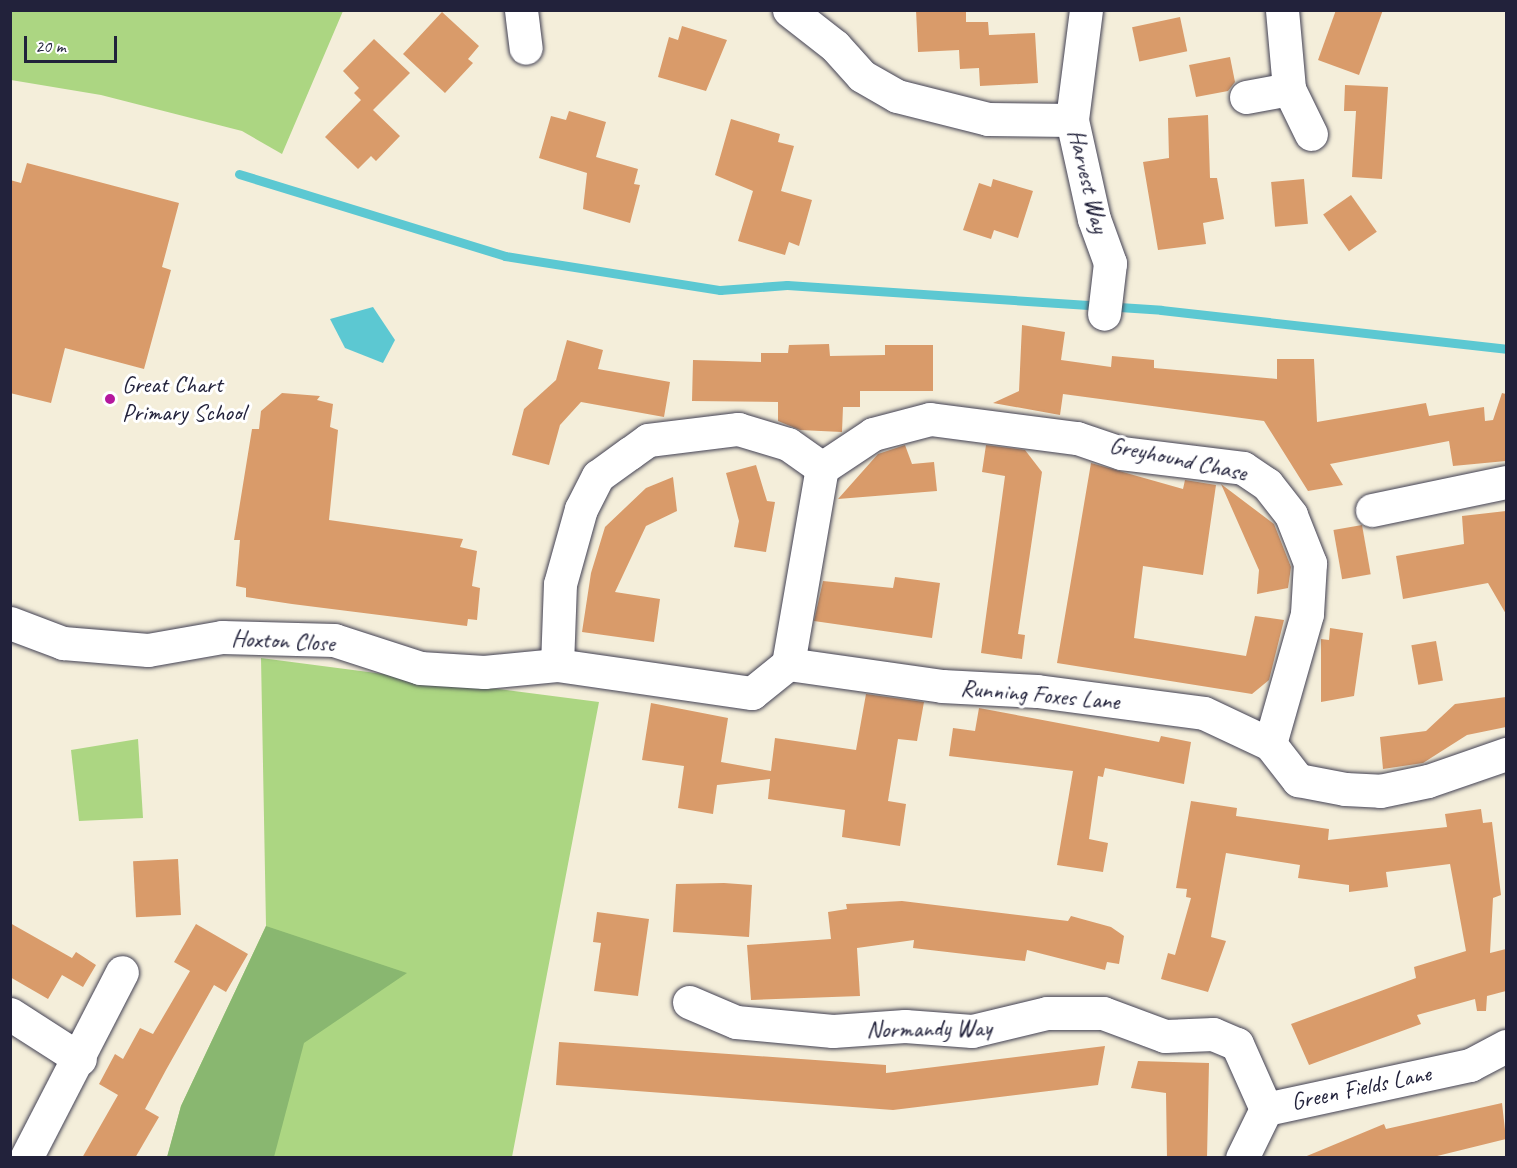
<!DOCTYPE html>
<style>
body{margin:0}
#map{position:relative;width:1517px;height:1168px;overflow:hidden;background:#f4eeda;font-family:Caveat,sans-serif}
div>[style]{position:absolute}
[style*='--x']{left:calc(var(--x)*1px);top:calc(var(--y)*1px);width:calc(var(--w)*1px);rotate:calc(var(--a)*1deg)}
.green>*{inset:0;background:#acd682}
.forest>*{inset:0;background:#89b770}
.water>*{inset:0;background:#5cc8d2}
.stream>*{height:9px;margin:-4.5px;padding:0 4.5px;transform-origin:4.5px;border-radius:4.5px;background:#5cc8d2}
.building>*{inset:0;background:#d99b6a;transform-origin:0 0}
.roads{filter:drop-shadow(0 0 2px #424153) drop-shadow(0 0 2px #424153)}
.minor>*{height:33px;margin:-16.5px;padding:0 16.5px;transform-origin:16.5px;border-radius:16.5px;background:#fff}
.dots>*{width:16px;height:16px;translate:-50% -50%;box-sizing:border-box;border:3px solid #fff;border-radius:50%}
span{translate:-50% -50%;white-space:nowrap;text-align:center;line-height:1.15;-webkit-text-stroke:6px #fff;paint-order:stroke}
.street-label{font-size:24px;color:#22223b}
.poi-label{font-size:24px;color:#22223b}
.left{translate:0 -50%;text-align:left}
.frame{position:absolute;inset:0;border:12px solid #22223b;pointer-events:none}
.scale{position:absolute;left:24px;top:36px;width:93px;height:27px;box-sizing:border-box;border:3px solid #22223b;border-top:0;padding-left:8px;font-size:18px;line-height:21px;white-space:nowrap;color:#22223b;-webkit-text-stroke:4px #fff;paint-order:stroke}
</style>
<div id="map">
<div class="green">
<div style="clip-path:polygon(10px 11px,11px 10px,343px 11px,282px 154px,242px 131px,101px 95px,11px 80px)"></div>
<div style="clip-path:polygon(261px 658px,599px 702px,512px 1157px,167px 1158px,181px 1106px,266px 926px)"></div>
<div style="clip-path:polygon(138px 739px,143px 818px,79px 821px,71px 750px)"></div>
</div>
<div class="forest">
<div style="clip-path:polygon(266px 926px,407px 973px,304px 1043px,274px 1157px,167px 1157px,181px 1106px)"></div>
</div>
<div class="water">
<div style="clip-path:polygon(373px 307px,395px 340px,383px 363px,345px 348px,330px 319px)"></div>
</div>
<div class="stream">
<div style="--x:239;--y:174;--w:278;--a:17.1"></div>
<div style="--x:505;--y:256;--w:218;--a:9"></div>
<div style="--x:720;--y:290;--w:67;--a:-4.3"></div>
<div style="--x:787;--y:285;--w:375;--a:3.8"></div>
<div style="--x:1161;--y:310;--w:347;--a:6.4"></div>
</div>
<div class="building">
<div style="clip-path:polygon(916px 10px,966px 10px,966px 22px,988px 22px,989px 35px,1035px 33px,1038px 83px,980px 86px,979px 68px,960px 69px,959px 50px,918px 52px)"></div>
<div style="clip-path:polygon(1336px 10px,1383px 10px,1359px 75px,1318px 60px)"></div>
<div style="clip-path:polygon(442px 12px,479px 46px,468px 59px,473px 63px,445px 93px,403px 54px)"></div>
<div style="left:1180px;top:17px;width:35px;height:49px;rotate:78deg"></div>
<div style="clip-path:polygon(682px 26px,727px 40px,706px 91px,658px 77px,669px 37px,678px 40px)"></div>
<div style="clip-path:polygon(374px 39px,410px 73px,373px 110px,400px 136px,376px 161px,371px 156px,358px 169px,325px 137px,361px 100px,354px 93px,359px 88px,343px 71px)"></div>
<div style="clip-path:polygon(1230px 57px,1235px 82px,1228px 91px,1196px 97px,1189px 65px)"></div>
<div style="clip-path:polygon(1345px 85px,1388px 87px,1382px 179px,1352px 177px,1356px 111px,1344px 111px)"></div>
<div style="clip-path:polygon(569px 111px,606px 122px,596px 157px,638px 169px,634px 184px,640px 185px,630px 223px,583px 209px,587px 173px,539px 158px,551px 116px,566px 120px)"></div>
<div style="clip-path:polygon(1208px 115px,1210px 178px,1217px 178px,1224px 219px,1203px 223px,1206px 244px,1158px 250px,1143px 162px,1169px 158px,1168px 118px)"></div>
<div style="clip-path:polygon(731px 119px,780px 134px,778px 142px,794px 146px,781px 191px,812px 200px,799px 246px,789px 242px,785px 255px,738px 241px,753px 191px,715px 175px)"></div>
<div style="clip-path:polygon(27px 163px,179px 203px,162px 267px,171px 270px,144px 369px,65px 348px,51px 403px,10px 393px,10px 180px,21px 183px)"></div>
<div style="clip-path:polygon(993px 179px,1033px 191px,1018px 238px,994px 230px,991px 239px,963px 230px,979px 183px,991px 187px)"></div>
<div style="left:1304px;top:179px;width:45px;height:33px;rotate:85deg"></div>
<div style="left:1351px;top:195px;width:45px;height:34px;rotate:55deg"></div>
<div style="clip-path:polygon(1022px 325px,1065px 332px,1061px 360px,1111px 367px,1112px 356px,1154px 360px,1154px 368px,1277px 379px,1277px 359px,1314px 359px,1317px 422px,1426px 403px,1429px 416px,1484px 407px,1485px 421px,1493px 420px,1502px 393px,1506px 394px,1506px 461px,1453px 466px,1449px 441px,1330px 464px,1343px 485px,1308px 491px,1264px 421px,1063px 394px,1060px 415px,993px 403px,1019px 391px)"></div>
<div style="clip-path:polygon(567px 340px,603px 350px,598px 369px,670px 382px,664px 417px,581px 402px,560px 425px,549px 465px,512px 455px,524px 409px,556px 380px)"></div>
<div style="clip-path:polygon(829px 344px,830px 356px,885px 355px,885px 345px,933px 345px,933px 391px,860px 391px,860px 407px,843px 407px,842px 432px,800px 430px,778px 421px,778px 402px,692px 401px,693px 360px,761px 362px,761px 353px,788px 353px,789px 345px)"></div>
<div style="clip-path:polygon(282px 393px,320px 396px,317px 400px,333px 404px,330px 427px,338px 430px,329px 520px,463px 539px,460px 547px,477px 551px,472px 586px,480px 588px,477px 620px,468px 619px,467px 626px,292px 604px,246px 597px,246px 588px,236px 586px,240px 540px,234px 540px,252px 429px,259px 429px,261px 411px)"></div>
<div style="clip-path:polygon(905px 445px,912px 464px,934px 462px,937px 491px,838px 499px,878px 454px)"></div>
<div style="clip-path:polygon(986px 445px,1025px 450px,1042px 472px,1018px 634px,1025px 635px,1022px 659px,981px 653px,1005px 476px,982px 472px)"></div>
<div style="clip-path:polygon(1091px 463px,1183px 489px,1185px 480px,1216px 485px,1203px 575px,1143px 566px,1134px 638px,1246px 656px,1255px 616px,1284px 620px,1269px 680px,1252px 694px,1057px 663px)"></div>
<div style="clip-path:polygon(756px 465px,767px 501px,775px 502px,766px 552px,734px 547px,739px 521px,726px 473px)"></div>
<div style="clip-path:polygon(673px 477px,677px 511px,646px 526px,615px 592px,660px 599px,654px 642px,582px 632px,591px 573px,605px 527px,646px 488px)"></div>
<div style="clip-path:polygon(1221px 484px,1274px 524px,1291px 567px,1288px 588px,1257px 594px,1259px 570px)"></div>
<div style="clip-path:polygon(1506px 511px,1506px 614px,1488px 583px,1403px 599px,1396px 556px,1464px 544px,1462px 516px)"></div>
<div style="left:1362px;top:525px;width:50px;height:29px;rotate:80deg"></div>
<div style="clip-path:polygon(895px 577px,940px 583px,932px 638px,814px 621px,823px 581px,893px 588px)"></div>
<div style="clip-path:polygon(1330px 628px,1363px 633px,1354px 696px,1321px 702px,1321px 639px,1329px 640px)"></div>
<div style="left:1436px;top:641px;width:40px;height:25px;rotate:80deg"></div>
<div style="clip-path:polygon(866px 694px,924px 702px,917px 741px,898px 739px,888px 801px,906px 804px,900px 846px,842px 837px,845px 810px,768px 799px,770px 779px,717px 785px,713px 814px,678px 808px,684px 766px,642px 760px,651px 703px,728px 718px,721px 762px,771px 771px,775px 738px,856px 750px)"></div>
<div style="clip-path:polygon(1506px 697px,1506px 727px,1467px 735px,1423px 763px,1383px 769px,1380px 737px,1426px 731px,1455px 704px)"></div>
<div style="clip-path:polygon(979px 708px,1159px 742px,1161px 736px,1191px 742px,1184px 784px,1105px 768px,1103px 777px,1098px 776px,1089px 839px,1108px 843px,1103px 872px,1057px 865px,1073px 771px,949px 756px,953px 728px,975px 731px)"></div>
<div style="clip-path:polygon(1191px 801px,1237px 808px,1236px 816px,1329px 829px,1328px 840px,1447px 827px,1445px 814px,1481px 809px,1483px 823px,1492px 822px,1501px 895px,1493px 898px,1490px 953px,1506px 949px,1506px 991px,1487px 996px,1486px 1011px,1477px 1011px,1475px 999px,1417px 1015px,1421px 1024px,1309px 1065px,1291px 1024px,1416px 978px,1414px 967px,1466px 951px,1450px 864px,1386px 872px,1388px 887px,1349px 892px,1349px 885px,1298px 878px,1300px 865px,1226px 853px,1211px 937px,1226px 941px,1208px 992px,1161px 979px,1168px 953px,1175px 955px,1191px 898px,1186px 897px,1187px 889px,1176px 888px)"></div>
<div style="left:178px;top:859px;width:56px;height:45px;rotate:87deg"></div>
<div style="clip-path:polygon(724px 883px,752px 885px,749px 937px,673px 932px,676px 884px)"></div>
<div style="clip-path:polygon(902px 901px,1068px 921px,1071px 916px,1111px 927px,1124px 936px,1119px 964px,1107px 962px,1105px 970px,1027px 950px,1025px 961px,913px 948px,914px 940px,857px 948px,860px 996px,751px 1000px,747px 945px,831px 939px,828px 912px,847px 909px,846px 904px)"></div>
<div style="clip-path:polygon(597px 912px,649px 919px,638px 996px,594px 991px,601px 943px,593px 942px)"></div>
<div style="clip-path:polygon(10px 923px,72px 958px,76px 952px,96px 965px,83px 987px,62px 975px,48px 999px,10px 977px)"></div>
<div style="clip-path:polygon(196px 924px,248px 954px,226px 992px,214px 985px,166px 1070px,145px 1109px,159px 1117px,135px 1158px,82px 1158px,118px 1095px,99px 1084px,115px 1054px,123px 1059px,140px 1028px,153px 1034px,190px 971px,174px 962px)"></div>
<div style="clip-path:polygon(559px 1042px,886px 1065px,886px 1073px,1105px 1046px,1098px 1085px,893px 1110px,556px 1085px)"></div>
<div style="clip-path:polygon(1138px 1061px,1209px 1063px,1207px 1158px,1167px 1158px,1166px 1093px,1131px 1088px)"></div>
<div style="clip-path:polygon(1502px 1103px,1506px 1139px,1429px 1158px,1302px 1158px,1384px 1124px,1386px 1129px)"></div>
</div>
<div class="roads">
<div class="minor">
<div style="--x:521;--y:10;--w:38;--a:83"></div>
<div style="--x:789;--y:10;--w:58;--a:38"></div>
<div style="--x:835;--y:46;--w:40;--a:48"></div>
<div style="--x:862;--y:76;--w:40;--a:29.7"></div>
<div style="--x:897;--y:96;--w:94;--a:14.2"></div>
<div style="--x:988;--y:119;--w:84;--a:0.7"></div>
<div style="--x:1086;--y:10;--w:111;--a:97.3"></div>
<div style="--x:1072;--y:120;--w:101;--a:77.5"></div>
<div style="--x:1094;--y:219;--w:47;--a:70"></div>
<div style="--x:1110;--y:263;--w:51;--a:96.7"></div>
<div style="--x:1282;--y:10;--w:79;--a:84.9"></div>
<div style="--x:1289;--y:89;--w:50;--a:63.9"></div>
<div style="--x:1246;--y:97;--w:44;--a:-10.5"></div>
<div style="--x:1372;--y:510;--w:137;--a:-11.8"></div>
<div style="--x:10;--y:623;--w:57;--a:20.7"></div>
<div style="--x:63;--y:643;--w:85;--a:4.7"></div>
<div style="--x:148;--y:650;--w:75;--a:-10"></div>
<div style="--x:222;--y:637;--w:112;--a:1.5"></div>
<div style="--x:334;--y:640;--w:90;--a:18"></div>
<div style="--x:420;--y:668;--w:64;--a:3.6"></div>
<div style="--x:484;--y:672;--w:73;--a:-5.5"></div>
<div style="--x:557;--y:665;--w:197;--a:8.2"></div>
<div style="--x:752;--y:693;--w:46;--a:-38.9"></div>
<div style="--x:788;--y:664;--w:156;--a:8.1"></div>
<div style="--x:942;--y:686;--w:95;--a:3"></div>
<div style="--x:1037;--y:691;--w:168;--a:7.5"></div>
<div style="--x:1204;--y:713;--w:73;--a:25.2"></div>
<div style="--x:1270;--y:744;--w:46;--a:52.1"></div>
<div style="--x:1298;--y:780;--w:48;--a:10.8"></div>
<div style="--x:1345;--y:789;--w:35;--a:3"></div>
<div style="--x:1380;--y:791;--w:49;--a:-11.8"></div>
<div style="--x:1428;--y:781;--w:83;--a:-19.1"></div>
<div style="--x:788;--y:664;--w:199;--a:-80.2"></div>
<div style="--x:822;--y:468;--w:61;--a:-33.7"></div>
<div style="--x:873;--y:434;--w:59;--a:-14.7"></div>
<div style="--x:930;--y:419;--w:148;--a:7.4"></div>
<div style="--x:1077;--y:438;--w:46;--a:18.8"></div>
<div style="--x:1121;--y:453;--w:123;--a:7"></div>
<div style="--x:1243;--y:468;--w:29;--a:34"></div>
<div style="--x:1267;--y:484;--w:39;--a:52"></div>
<div style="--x:1291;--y:515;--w:52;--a:68.4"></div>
<div style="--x:1310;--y:563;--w:51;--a:93.4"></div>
<div style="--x:1307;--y:614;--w:135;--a:105.9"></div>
<div style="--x:557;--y:665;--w:81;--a:-87.9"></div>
<div style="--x:560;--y:584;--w:78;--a:-74.4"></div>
<div style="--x:581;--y:509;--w:37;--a:-63"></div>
<div style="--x:598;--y:476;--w:39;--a:-36"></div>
<div style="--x:630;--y:453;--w:22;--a:-36"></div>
<div style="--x:648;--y:440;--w:91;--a:-7"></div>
<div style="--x:738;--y:429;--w:52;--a:16.7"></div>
<div style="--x:788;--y:444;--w:42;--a:35.2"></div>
<div style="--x:689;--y:1002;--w:51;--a:23.1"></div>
<div style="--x:736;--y:1022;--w:97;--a:5.3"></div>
<div style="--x:833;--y:1031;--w:72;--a:-4"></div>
<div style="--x:905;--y:1026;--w:67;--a:4.3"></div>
<div style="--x:972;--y:1031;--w:77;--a:-13.5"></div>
<div style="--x:1047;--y:1013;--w:56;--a:0"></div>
<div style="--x:1103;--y:1013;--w:66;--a:20.4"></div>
<div style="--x:1165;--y:1036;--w:48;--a:-2.4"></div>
<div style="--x:1213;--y:1034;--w:26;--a:23"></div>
<div style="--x:1237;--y:1044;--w:71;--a:66"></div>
<div style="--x:10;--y:1014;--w:83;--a:32.7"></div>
<div style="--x:26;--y:1158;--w:209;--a:-62.7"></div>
<div style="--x:1242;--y:1158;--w:55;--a:-63.9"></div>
<div style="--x:1266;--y:1109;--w:209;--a:-12.2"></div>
<div style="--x:1470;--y:1065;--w:41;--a:-27.8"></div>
</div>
</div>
<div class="dots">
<div style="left:110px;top:399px;background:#b5179e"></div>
</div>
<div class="street-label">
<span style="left:1088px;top:181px;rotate:76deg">Harvest Way</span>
<span style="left:1178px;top:459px;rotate:12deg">Greyhound Chase</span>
<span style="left:283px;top:641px;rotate:3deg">Hoxton Close</span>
<span style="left:1040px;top:695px;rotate:5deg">Running Foxes Lane</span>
<span style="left:929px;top:1029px;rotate:-1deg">Normandy Way</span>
<span style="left:1361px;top:1088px;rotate:-12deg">Green Fields Lane</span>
</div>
<div class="poi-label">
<span class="left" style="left:122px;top:399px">Great Chart<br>Primary School</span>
</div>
<div class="frame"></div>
<div class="scale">20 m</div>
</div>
